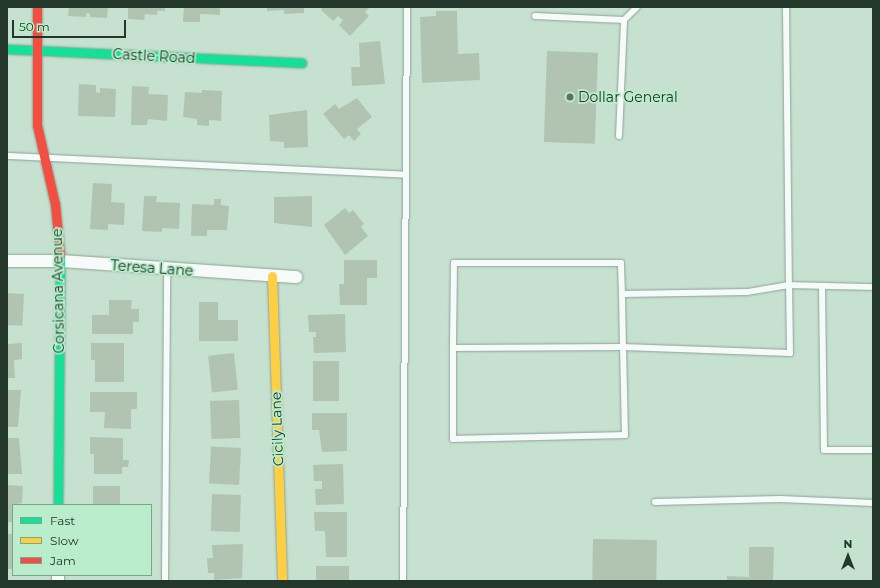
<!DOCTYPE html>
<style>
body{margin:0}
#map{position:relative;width:880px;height:588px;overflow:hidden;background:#c6e1d0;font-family:Montserrat,sans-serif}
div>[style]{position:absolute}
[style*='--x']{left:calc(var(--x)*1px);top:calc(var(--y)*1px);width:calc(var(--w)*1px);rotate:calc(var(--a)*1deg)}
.building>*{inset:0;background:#b1c4b2;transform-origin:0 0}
.roads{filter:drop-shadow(0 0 1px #8ea396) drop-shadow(0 0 1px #8ea396)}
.lane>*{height:6px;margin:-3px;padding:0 3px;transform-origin:3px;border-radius:3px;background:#f6faf8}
.street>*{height:12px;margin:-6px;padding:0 6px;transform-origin:6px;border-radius:6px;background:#f6faf8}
.fast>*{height:9px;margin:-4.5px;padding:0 4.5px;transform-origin:4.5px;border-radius:4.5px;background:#16e098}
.slow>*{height:9px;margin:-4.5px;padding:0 4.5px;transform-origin:4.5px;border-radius:4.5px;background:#ffcf43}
.jam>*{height:9px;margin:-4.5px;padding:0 4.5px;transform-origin:4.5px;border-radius:4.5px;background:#f24e42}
.dots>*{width:11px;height:11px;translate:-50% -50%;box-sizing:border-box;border:2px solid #baedcc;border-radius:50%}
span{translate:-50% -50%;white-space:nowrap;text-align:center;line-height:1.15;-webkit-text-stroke:3.5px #baedcc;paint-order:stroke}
.street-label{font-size:14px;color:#23372a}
.poi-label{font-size:14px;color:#23372a}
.left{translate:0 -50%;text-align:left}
.frame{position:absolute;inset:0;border:8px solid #23372a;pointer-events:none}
.legend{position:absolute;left:12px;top:504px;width:140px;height:72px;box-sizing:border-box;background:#baedcc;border:1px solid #7ea48b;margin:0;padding:5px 7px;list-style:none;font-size:12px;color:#23372a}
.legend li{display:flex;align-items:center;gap:8px;height:20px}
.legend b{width:20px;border:1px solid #7ea48b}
.north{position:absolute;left:828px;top:536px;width:40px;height:40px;-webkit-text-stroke:3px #baedcc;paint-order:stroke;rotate:0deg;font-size:11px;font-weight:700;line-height:16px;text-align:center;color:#23372a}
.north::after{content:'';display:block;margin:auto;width:14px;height:18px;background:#23372a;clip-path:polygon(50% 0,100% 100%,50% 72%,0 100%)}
.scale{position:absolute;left:12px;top:20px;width:114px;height:18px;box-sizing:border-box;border:2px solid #23372a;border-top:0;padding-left:5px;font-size:12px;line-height:14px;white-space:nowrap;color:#23372a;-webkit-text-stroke:3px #baedcc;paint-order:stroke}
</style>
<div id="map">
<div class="building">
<div style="clip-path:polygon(69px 7px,108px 7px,107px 18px,90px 17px,90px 14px,86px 13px,86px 17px,68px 16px)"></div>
<div style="clip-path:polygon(128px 7px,165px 7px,165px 11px,157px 11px,157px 15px,145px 14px,144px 20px,128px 19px)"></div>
<div style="clip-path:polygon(184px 7px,220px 7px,220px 15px,200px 14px,200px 22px,183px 22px)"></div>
<div style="clip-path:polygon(267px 7px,304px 7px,304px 13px,284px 14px,284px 10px,267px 11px)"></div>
<div style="clip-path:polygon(323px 7px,370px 7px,365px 12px,369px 16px,350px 36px,339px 25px,343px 20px,338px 16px,333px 21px,321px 10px)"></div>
<div style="clip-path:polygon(436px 11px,457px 11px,458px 54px,479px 53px,480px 80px,422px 83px,420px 17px,436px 16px)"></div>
<div style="clip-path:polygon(380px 41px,385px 84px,352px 86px,351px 67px,360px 67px,359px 43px)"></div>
<div style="left:547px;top:51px;width:51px;height:91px;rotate:2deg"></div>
<div style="clip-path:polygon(79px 84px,96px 85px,96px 92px,100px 93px,100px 88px,116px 89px,115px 117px,78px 116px)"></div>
<div style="clip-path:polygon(132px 86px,149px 87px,148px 94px,168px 95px,167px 121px,148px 119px,147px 125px,131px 125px)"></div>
<div style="clip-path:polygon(202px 90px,222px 91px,221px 121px,209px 120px,209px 126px,197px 125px,197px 119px,183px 117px,185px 92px,202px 93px)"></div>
<div style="clip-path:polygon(357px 98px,372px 117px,357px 129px,361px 134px,354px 141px,349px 135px,344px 139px,323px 114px,335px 104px,339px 109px)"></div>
<div style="clip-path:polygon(307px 110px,308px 147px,284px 148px,284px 142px,270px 141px,269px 115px)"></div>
<div style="clip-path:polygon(93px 183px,112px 184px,111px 202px,125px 203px,124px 225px,108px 224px,108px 230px,90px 229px)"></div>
<div style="clip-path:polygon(144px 196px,157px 196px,156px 202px,180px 203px,179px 229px,162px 228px,162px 232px,142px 231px)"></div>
<div style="clip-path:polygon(312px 196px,312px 227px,274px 223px,274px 197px)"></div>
<div style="clip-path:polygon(214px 199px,221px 199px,221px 205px,229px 206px,227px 230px,207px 230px,207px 236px,191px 236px,192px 204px,214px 205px)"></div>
<div style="clip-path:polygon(345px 208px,349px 213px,353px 210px,364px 224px,361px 227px,368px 236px,345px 255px,324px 225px)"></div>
<div style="clip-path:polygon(344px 260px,377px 260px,377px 278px,367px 278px,367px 305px,340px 305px,339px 284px,344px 284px)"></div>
<div style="left:7px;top:293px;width:17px;height:32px;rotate:3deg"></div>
<div style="clip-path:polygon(109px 300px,132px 300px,131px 309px,139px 309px,139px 322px,133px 322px,133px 334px,92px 334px,92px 315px,109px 315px)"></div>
<div style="clip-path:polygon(199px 302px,218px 302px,218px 320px,238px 320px,238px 341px,199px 341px)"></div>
<div style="clip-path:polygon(345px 314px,346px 352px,314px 353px,313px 337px,316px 337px,316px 332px,309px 332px,308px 315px)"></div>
<div style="clip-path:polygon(22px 343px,22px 359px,14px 360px,15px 378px,7px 378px,7px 344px)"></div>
<div style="clip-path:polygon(91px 343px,124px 343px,124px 382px,95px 382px,95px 360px,91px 360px)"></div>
<div style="left:234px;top:353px;width:37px;height:26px;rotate:84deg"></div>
<div style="left:313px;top:361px;width:26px;height:40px"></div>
<div style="clip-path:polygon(7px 390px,21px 390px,18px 427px,7px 427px)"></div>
<div style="clip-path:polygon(90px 392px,137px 392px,137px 409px,131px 409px,131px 429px,104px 428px,105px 412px,90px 412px)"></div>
<div style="left:239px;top:400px;width:38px;height:29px;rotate:88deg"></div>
<div style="clip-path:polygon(312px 413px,347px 413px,347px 451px,322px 452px,319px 430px,312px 430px)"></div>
<div style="clip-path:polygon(90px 437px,123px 438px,123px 460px,129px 460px,128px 467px,122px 467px,122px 474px,94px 474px,94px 454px,90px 454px)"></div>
<div style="clip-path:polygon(7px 438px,19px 438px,22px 474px,7px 474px)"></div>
<div style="left:241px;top:448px;width:37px;height:30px;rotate:93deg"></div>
<div style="clip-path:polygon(343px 464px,344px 504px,316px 505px,315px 489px,322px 489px,322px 481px,314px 481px,313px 465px)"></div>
<div style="clip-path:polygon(7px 485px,23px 486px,22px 503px,13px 505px,13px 522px,7px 522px)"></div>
<div style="left:93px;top:486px;width:27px;height:19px"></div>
<div style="left:241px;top:495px;width:37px;height:29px;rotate:92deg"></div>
<div style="clip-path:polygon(314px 512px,347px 512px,347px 557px,326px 557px,325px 531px,315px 531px)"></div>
<div style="left:7px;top:534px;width:6px;height:35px"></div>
<div style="left:593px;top:539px;width:64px;height:42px;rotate:1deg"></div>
<div style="clip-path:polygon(243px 544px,242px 578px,214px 580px,214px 573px,208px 573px,207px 558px,213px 558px,212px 545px)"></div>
<div style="clip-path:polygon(749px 547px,774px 547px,773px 581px,727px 581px,727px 576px,749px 577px)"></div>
<div style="left:349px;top:566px;width:15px;height:33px;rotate:90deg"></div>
</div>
<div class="roads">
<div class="lane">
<div style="--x:786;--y:7;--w:278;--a:89.4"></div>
<div style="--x:789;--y:285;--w:84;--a:1.4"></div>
<div style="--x:535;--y:16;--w:89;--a:2.6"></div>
<div style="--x:619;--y:136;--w:116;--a:-87.5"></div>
<div style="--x:624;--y:20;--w:18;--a:-45"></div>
<div style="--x:7;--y:156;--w:397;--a:2.7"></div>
<div style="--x:822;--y:286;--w:164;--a:89.3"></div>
<div style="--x:824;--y:450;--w:49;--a:0"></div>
<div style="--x:453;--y:348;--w:170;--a:-0.3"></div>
<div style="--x:623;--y:347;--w:167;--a:2.1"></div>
<div style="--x:790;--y:353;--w:68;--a:-90.8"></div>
<div style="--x:789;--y:285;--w:43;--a:170.5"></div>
<div style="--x:747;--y:292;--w:125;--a:179.1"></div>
<div style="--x:622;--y:294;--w:31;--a:-92"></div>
<div style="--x:621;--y:263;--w:167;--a:180"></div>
<div style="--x:454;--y:263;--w:85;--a:90.7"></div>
<div style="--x:453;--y:348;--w:91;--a:90"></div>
<div style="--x:453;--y:439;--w:172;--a:-1.3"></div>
<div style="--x:625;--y:435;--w:88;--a:-91.3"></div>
<div style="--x:623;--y:347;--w:53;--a:-91.1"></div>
<div style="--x:655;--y:502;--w:125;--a:-1.4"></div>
<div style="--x:780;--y:499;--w:93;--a:2.5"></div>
<div style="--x:165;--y:581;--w:312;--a:-89.6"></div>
<div style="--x:403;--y:581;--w:574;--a:-89.6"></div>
</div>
<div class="street">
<div style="--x:7;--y:261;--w:53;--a:0"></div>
<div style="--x:60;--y:261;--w:237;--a:3.9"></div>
<div style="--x:58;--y:581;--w:6;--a:-90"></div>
</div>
<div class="fast">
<div style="--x:7;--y:49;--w:295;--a:2.7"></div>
<div style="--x:58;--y:505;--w:250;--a:-89.5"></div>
</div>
<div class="slow">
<div style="--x:272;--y:276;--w:305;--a:88.1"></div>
</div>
<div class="jam">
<div style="--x:37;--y:7;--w:118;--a:90"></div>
<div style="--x:37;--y:125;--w:81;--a:77.2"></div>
<div style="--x:55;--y:204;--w:51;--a:84.4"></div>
</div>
</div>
<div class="dots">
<div style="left:570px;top:97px;background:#5c7264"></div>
</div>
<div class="street-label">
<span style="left:154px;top:56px;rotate:3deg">Castle Road</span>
<span style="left:152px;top:268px;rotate:4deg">Teresa Lane</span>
<span style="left:58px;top:291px;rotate:-91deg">Corsicana Avenue</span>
<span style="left:277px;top:429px;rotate:-92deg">Cicily Lane</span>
</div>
<div class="poi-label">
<span class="left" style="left:578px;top:97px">Dollar General</span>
</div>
<div class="frame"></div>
<ul class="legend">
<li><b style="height:5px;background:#16e098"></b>Fast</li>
<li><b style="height:5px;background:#ffcf43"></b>Slow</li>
<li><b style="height:5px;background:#f24e42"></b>Jam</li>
</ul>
<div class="north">N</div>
<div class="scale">50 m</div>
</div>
